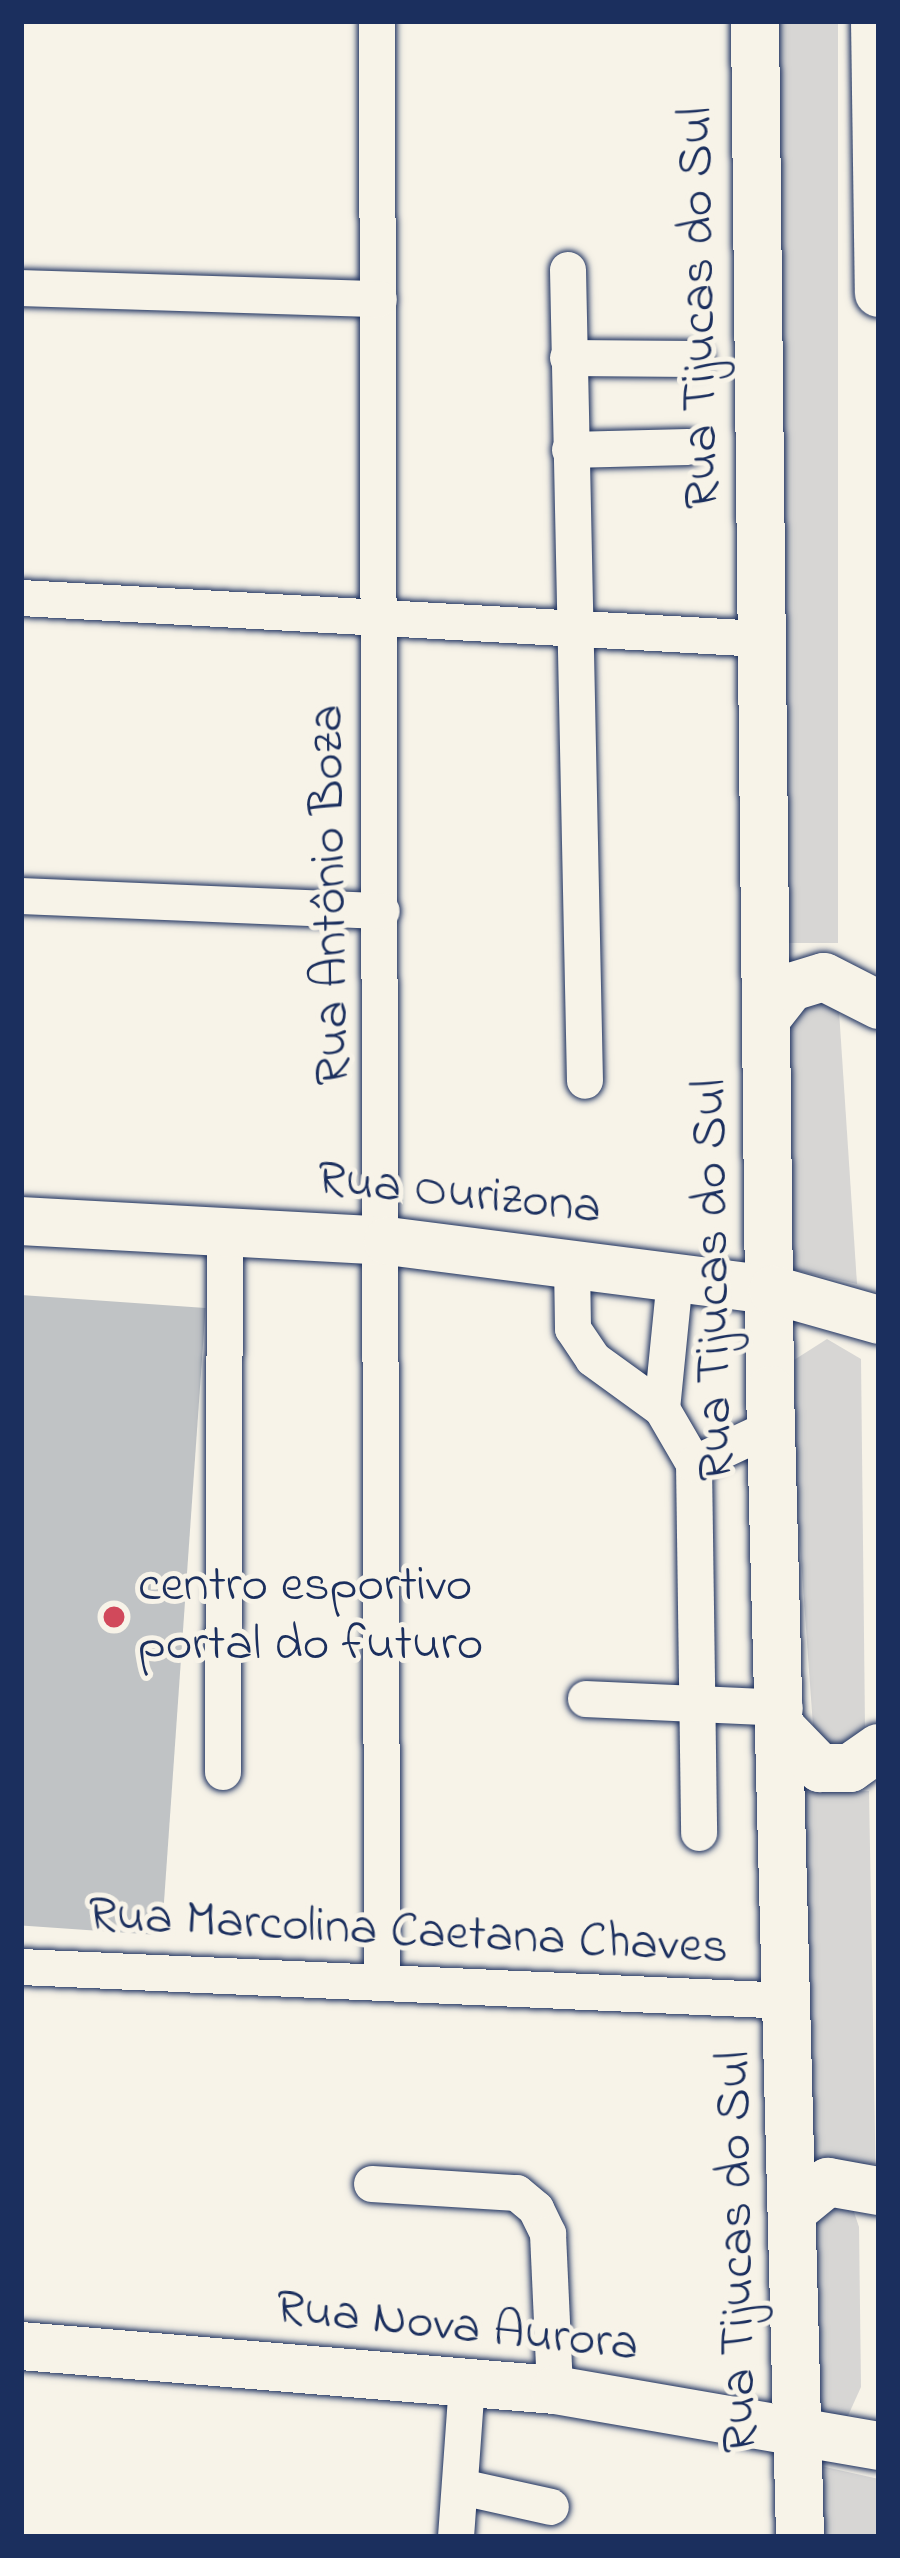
<!DOCTYPE html>
<meta charset="utf-8">
<style>
body{margin:0}
#map{position:relative;width:900px;height:2558px;overflow:hidden;background:#f7f3e8;font-family:"Indie Flower",sans-serif}
div>[style]{position:absolute}
[style*='--x']{left:calc(var(--x)*1px);top:calc(var(--y)*1px);width:calc(var(--w)*1px);rotate:calc(var(--a)*1deg)}
.green>*{inset:0;background:#d7d6d4;transform-origin:0 0}
.building>*{inset:0;background:#c0c3c5;transform-origin:0 0}
.roads{filter:drop-shadow(0 0 3px #1b2f5e) drop-shadow(0 0 3px #1b2f5e)}
.minor>*{height:36px;margin:-18px;padding:0 18px;transform-origin:18px;border-radius:18px;background:#f7f3e8}
.major>*{height:48px;margin:-24px;padding:0 24px;transform-origin:24px;border-radius:24px;background:#f7f3e8}
.dots>*{width:33px;height:33px;translate:-50% -50%;box-sizing:border-box;border:6px solid #f7f3e8;border-radius:50%}
span{translate:-50% -50%;white-space:nowrap;text-align:center;line-height:1.15;-webkit-text-stroke:10px #f7f3e8;paint-order:stroke}
.street-label{font-size:51px;color:#1b2f5e}
.poi-label{font-size:51px;color:#1b2f5e}
.left{translate:0 -50%;text-align:left}
.frame{position:absolute;inset:0;border:24px solid #1b2f5e;pointer-events:none}
</style>
<div id="map">
<div class="green">
<div style="left:771px;top:21px;width:67px;height:922px"></div>
<div style="clip-path:polygon(812px 997px,839px 1011px,857px 1284px,793px 1270px,787px 1015px)"></div>
<div style="clip-path:polygon(827px 1339px,861px 1359px,865px 1727px,851px 1745px,830px 1746px,813px 1726px,795px 1475px,794px 1360px)"></div>
<div style="left:869px;top:1791px;width:373px;height:66px;rotate:89deg"></div>
<div style="clip-path:polygon(814px 2204px,853px 2209px,859px 2227px,861px 2387px,847px 2418px,812px 2416px)"></div>
<div style="clip-path:polygon(812px 2464px,879px 2479px,879px 2537px,814px 2537px)"></div>
</div>
<div class="building">
<div style="left:21px;top:1295px;width:185px;height:629px;rotate:4deg"></div>
</div>
<div class="roads">
<div class="minor">
<div style="--x:377;--y:21;--w:1962;--a:89.85"></div>
<div style="--x:568;--y:270;--w:811;--a:88.8"></div>
<div style="--x:21;--y:288;--w:358;--a:1.8"></div>
<div style="--x:568;--y:358;--w:128;--a:0.4"></div>
<div style="--x:570;--y:450;--w:118;--a:-1.5"></div>
<div style="--x:21;--y:598;--w:742;--a:3.17"></div>
<div style="--x:21;--y:896;--w:361;--a:2.4"></div>
<div style="--x:572;--y:1264;--w:65;--a:89.1"></div>
<div style="--x:573;--y:1329;--w:36;--a:56"></div>
<div style="--x:593;--y:1359;--w:85;--a:35.9"></div>
<div style="--x:662;--y:1409;--w:64;--a:59.8"></div>
<div style="--x:694;--y:1464;--w:369;--a:89.2"></div>
<div style="--x:662;--y:1409;--w:132;--a:-84.3"></div>
<div style="--x:694;--y:1464;--w:85;--a:-25.1"></div>
<div style="--x:586;--y:1699;--w:199;--a:2.6"></div>
<div style="--x:223;--y:1772;--w:542;--a:-89.79"></div>
<div style="--x:21;--y:1967;--w:771;--a:2.53"></div>
<div style="--x:372;--y:2184;--w:145;--a:3.6"></div>
<div style="--x:517;--y:2193;--w:25;--a:40"></div>
<div style="--x:536;--y:2209;--w:28;--a:64"></div>
<div style="--x:548;--y:2234;--w:156;--a:87.4"></div>
<div style="--x:461;--y:2487;--w:92;--a:12.5"></div>
<div style="--x:456;--y:2537;--w:154;--a:-85.9"></div>
</div>
<div class="major">
<div style="--x:755;--y:21;--w:1369;--a:89.37"></div>
<div style="--x:770;--y:1390;--w:1147;--a:88.5"></div>
<div style="--x:875;--y:21;--w:272;--a:89.2"></div>
<div style="--x:769;--y:1015;--w:36;--a:-52"></div>
<div style="--x:791;--y:987;--w:34;--a:-17"></div>
<div style="--x:824;--y:977;--w:62;--a:27"></div>
<div style="--x:21;--y:1221;--w:368;--a:3.1"></div>
<div style="--x:388;--y:1241;--w:388;--a:7.3"></div>
<div style="--x:773;--y:1290;--w:110;--a:15.8"></div>
<div style="--x:786;--y:1733;--w:49;--a:45.8"></div>
<div style="--x:820;--y:1768;--w:30;--a:0"></div>
<div style="--x:850;--y:1768;--w:35;--a:-35"></div>
<div style="--x:795;--y:2209;--w:43;--a:-39.3"></div>
<div style="--x:828;--y:2182;--w:52;--a:10"></div>
<div style="--x:21;--y:2346;--w:536;--a:4.71"></div>
<div style="--x:555;--y:2390;--w:329;--a:9.8"></div>
</div>
</div>
<div class="dots">
<div style="left:114px;top:1617px;background:#d1495b"></div>
</div>
<div class="street-label">
<span style="left:701px;top:308px;rotate:-91deg">Rua Tijucas do Sul</span>
<span style="left:332px;top:895px;rotate:-91deg">Rua Antônio Boza</span>
<span style="left:459px;top:1195px;rotate:6deg">Rua Ourizona</span>
<span style="left:715px;top:1280px;rotate:-91deg">Rua Tijucas do Sul</span>
<span style="left:408px;top:1933px;rotate:3deg">Rua Marcolina Caetana Chaves</span>
<span style="left:739px;top:2252px;rotate:-91deg">Rua Tijucas do Sul</span>
<span style="left:457px;top:2328px;rotate:6deg">Rua Nova Aurora</span>
</div>
<div class="poi-label">
<span class="left" style="left:138px;top:1617px">centro esportivo<br>portal do futuro</span>
</div>
<div class="frame"></div>
</div>
